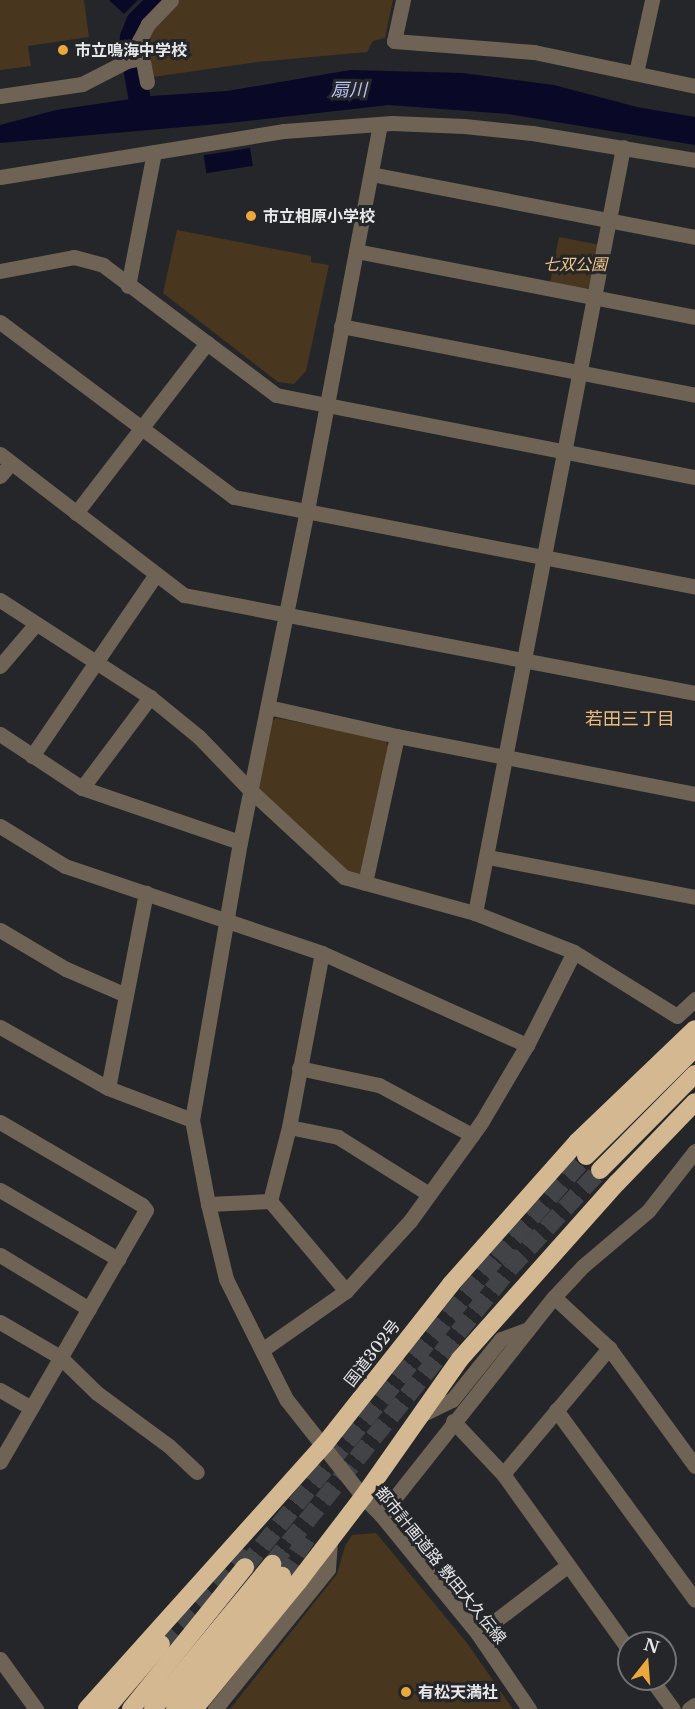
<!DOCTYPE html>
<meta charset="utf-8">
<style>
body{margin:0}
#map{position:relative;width:695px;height:1709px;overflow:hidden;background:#252629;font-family:"Libre Baskerville","Noto Sans JP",serif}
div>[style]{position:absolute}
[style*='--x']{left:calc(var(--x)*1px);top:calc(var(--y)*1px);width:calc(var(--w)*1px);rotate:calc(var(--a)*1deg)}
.green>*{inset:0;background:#48361e}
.water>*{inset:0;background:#090927;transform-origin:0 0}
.river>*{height:22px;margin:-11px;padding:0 11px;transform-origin:11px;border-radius:11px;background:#090927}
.highway-tunnel>*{height:18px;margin-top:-9px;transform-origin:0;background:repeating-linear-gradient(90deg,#424346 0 18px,transparent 0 27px)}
.minor>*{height:15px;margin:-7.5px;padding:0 7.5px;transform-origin:7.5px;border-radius:7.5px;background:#6e6354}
.highway>*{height:18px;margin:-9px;padding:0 9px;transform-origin:9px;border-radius:9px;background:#d4b892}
.dots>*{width:16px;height:16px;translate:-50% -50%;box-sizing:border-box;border:3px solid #252629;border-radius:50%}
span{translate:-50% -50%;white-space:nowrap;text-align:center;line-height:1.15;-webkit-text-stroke:6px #252629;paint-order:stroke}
.poi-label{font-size:16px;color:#e7e7ea;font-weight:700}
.left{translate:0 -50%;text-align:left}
.park-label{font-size:16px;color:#f1c68a;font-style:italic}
.street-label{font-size:16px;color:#e7e7ea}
.water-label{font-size:18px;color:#bac3f6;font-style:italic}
.neighbourhood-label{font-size:18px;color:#ebbc7a}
.north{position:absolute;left:617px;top:1631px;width:60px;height:60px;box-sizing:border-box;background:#252629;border:2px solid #737376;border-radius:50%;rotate:17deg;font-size:16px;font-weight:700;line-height:24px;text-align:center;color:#e7e7ea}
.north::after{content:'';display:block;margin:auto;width:21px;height:27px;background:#eda83b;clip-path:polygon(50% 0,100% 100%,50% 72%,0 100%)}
</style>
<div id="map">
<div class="green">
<div style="clip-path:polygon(0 0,84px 0,89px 37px,28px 46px,31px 66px,0 70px)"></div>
<div style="clip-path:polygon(177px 0,393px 0,385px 38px,373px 41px,367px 52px,257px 62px,153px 77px,149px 73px,146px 34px)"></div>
<div style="clip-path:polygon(177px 230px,311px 256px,311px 262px,329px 265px,306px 371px,294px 384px,278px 382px,163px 293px)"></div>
<div style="clip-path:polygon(559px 237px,600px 245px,592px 285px,585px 290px,550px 283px)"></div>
<div style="clip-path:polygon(276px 718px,385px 739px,388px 746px,364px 874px,355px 878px,260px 794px,258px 785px,270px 723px)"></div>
<div style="clip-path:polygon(376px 1533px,467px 1643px,513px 1709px,230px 1709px,337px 1574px,345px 1546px,352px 1535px)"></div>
</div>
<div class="water">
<div style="clip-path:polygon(109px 0,138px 0,124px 14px)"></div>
<div style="clip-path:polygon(350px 70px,463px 73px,554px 85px,637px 107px,695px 117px,695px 145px,508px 114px,389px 105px,229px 123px,0 143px,0 125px,56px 110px,151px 96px,227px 91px)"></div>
<div style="left:250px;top:148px;width:18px;height:47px;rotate:81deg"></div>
</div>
<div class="river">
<div style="--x:143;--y:118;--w:74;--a:-100.1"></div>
<div style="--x:130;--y:45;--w:8;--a:-83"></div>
<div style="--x:131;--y:37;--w:16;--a:-68"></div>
<div style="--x:137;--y:22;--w:30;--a:-46"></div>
</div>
<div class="highway-tunnel">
<div style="--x:272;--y:1564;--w:380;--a:-51.2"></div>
<div style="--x:510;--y:1268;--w:133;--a:-47.4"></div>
<div style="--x:245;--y:1567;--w:398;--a:-50.9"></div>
<div style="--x:496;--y:1258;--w:136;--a:-48.6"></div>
<div style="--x:282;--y:1576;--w:53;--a:-56.6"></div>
<div style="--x:161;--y:1644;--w:128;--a:-46.6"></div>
</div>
<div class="minor">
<div style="--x:403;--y:0;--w:42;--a:102.4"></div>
<div style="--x:394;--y:41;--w:140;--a:4.5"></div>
<div style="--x:534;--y:52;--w:165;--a:11.9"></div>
<div style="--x:636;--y:73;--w:75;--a:-77.6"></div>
<div style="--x:147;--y:82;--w:42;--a:-101"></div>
<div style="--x:139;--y:41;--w:19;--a:-62"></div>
<div style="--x:148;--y:24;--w:33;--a:-46"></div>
<div style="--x:0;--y:96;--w:83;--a:-8.3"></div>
<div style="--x:82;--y:84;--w:51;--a:-27.1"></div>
<div style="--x:127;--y:61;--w:15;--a:-11"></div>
<div style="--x:380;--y:124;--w:393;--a:100.7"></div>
<div style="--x:307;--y:510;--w:339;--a:101.4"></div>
<div style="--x:240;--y:842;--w:282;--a:99.8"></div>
<div style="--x:192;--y:1120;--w:86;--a:79.2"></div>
<div style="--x:208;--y:1204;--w:77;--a:76.5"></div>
<div style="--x:226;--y:1279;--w:134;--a:63.4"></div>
<div style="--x:286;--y:1399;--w:125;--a:51.8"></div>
<div style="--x:363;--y:1497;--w:25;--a:45"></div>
<div style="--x:381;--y:1515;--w:154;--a:50.8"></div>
<div style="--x:478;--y:1634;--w:91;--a:55.8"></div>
<div style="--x:371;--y:174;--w:330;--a:11"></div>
<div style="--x:0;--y:177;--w:288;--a:-9.2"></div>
<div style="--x:284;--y:131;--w:108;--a:-4.2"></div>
<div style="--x:392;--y:123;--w:72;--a:2.4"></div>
<div style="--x:464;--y:126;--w:68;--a:5.9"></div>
<div style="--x:532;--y:133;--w:165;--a:9.4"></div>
<div style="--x:356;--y:251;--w:345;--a:11"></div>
<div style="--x:0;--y:271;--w:75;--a:-10.7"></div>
<div style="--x:74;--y:257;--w:30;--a:15"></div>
<div style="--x:103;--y:265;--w:216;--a:36.9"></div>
<div style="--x:276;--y:395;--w:427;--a:11.1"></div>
<div style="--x:128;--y:286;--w:136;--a:-79"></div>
<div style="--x:0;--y:322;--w:292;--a:36.8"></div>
<div style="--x:234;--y:497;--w:470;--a:11"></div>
<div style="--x:341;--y:326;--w:361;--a:11"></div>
<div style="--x:0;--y:454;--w:232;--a:37.5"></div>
<div style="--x:184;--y:595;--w:520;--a:10.86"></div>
<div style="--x:0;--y:476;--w:17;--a:-50"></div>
<div style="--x:76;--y:513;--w:215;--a:-52.4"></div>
<div style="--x:0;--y:600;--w:179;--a:32.9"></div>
<div style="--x:150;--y:697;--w:63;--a:39.2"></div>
<div style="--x:199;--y:737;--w:75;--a:46.1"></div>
<div style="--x:251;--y:791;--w:127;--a:42.8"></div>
<div style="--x:344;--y:877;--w:136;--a:15.4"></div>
<div style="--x:475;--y:913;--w:106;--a:21.5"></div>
<div style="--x:574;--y:952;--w:121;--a:31.9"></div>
<div style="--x:677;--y:1016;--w:25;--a:-43"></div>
<div style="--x:0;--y:666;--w:54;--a:-49.5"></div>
<div style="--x:268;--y:707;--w:132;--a:12.7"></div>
<div style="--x:397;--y:736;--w:304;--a:11"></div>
<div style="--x:0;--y:734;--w:98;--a:33.4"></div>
<div style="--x:82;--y:788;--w:167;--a:18.9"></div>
<div style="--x:32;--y:756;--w:220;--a:-55.7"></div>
<div style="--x:82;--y:788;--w:114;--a:-53.2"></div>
<div style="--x:0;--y:826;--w:76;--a:31.6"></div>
<div style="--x:65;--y:866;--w:271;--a:18.7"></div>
<div style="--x:322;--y:953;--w:225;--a:24.2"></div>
<div style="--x:488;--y:857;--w:211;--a:10.9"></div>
<div style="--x:365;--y:883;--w:150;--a:-77.7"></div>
<div style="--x:475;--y:913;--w:780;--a:-79.06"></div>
<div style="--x:0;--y:930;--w:77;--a:30.6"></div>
<div style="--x:66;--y:969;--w:65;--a:23.4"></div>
<div style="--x:0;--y:1027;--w:124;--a:29.5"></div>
<div style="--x:108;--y:1088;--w:90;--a:20.9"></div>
<div style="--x:299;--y:1068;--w:82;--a:12"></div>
<div style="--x:379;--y:1085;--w:106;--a:28.3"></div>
<div style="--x:108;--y:1088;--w:199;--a:-79"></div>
<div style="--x:0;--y:1122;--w:164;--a:30.3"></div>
<div style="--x:142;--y:1205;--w:6;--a:51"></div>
<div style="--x:146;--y:1210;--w:291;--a:120.1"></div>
<div style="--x:289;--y:1127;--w:50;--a:11.5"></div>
<div style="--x:338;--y:1137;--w:107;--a:32.1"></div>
<div style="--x:695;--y:1151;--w:76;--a:128.1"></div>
<div style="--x:648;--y:1211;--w:85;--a:139.8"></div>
<div style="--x:583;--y:1266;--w:42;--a:133.1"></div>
<div style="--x:554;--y:1297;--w:75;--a:42.8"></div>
<div style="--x:609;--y:1348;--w:146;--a:53.9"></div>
<div style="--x:0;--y:1190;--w:137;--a:30.3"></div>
<div style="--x:270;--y:1201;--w:76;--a:-75.6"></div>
<div style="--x:289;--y:1127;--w:177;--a:-79.3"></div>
<div style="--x:270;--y:1201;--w:118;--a:49.8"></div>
<div style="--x:208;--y:1204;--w:62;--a:-2.8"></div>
<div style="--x:0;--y:1255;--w:104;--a:31.2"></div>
<div style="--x:0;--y:1322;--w:69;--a:30.3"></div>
<div style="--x:60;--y:1357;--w:52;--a:44.2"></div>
<div style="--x:97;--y:1393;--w:89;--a:36.4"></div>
<div style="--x:169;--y:1446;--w:38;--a:43"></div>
<div style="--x:262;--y:1350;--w:103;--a:-35.1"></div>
<div style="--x:346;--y:1291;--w:95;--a:-47.6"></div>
<div style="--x:410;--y:1221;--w:123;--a:-54.2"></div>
<div style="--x:482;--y:1121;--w:88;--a:-59.4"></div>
<div style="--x:527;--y:1045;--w:104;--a:-63.2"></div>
<div style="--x:0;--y:1390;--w:36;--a:30"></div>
<div style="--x:556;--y:1410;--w:235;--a:53.8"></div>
<div style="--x:421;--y:1415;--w:34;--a:-26"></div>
<div style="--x:452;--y:1400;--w:78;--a:-51.2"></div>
<div style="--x:501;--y:1339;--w:29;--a:-20"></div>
<div style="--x:453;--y:1421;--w:73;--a:46.7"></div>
<div style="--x:503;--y:1474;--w:216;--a:54.4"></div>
<div style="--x:503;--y:1474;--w:165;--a:-49.9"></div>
<div style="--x:381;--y:1515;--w:278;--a:-51.6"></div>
<div style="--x:478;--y:1634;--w:112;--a:-37.4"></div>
<div style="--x:0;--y:1659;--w:62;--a:54.2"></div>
<div style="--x:651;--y:1679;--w:37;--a:54"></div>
<div style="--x:215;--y:1709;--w:180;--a:-51.1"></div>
<div style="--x:328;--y:1569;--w:30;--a:-86"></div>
<div style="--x:689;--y:1709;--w:7;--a:-34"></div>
</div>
<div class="highway">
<div style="--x:586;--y:1156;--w:153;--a:-44.7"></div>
<div style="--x:600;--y:1170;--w:135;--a:-45.3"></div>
<div style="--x:87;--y:1709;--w:355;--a:-48.1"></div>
<div style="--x:324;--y:1445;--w:205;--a:-51.7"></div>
<div style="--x:451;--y:1284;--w:190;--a:-48.4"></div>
<div style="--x:577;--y:1142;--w:163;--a:-43.8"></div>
<div style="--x:106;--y:1709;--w:85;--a:-49.8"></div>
<div style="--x:131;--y:1709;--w:182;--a:-51.2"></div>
<div style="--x:153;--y:1709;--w:188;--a:-50.6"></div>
<div style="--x:175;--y:1709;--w:171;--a:-51.2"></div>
<div style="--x:194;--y:1709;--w:164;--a:-50.7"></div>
<div style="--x:298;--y:1582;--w:107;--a:-52.6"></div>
<div style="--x:363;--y:1497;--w:169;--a:-54.9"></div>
<div style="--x:460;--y:1359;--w:236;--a:-48.3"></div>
<div style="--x:617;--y:1183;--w:112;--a:-46.1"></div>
</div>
<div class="dots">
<div style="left:63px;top:50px;background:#eda83b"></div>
<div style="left:251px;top:216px;background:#eda83b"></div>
<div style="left:406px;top:1692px;background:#eda83b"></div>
</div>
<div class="poi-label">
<span class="left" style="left:75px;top:50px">市立鳴海中学校</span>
<span class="left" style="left:263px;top:216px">市立相原小学校</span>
<span class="left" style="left:418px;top:1692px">有松天満社</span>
</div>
<div class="park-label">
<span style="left:575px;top:264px">七双公園</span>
</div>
<div class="street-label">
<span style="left:372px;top:1353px;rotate:-52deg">国道302号</span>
<span style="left:441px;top:1565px;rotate:51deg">都市計画道路 敷田大久伝線</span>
</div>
<div class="water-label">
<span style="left:349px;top:90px">扇川</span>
</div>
<div class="neighbourhood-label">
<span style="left:630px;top:719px">若田三丁目</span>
</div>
<div class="north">N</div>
</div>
